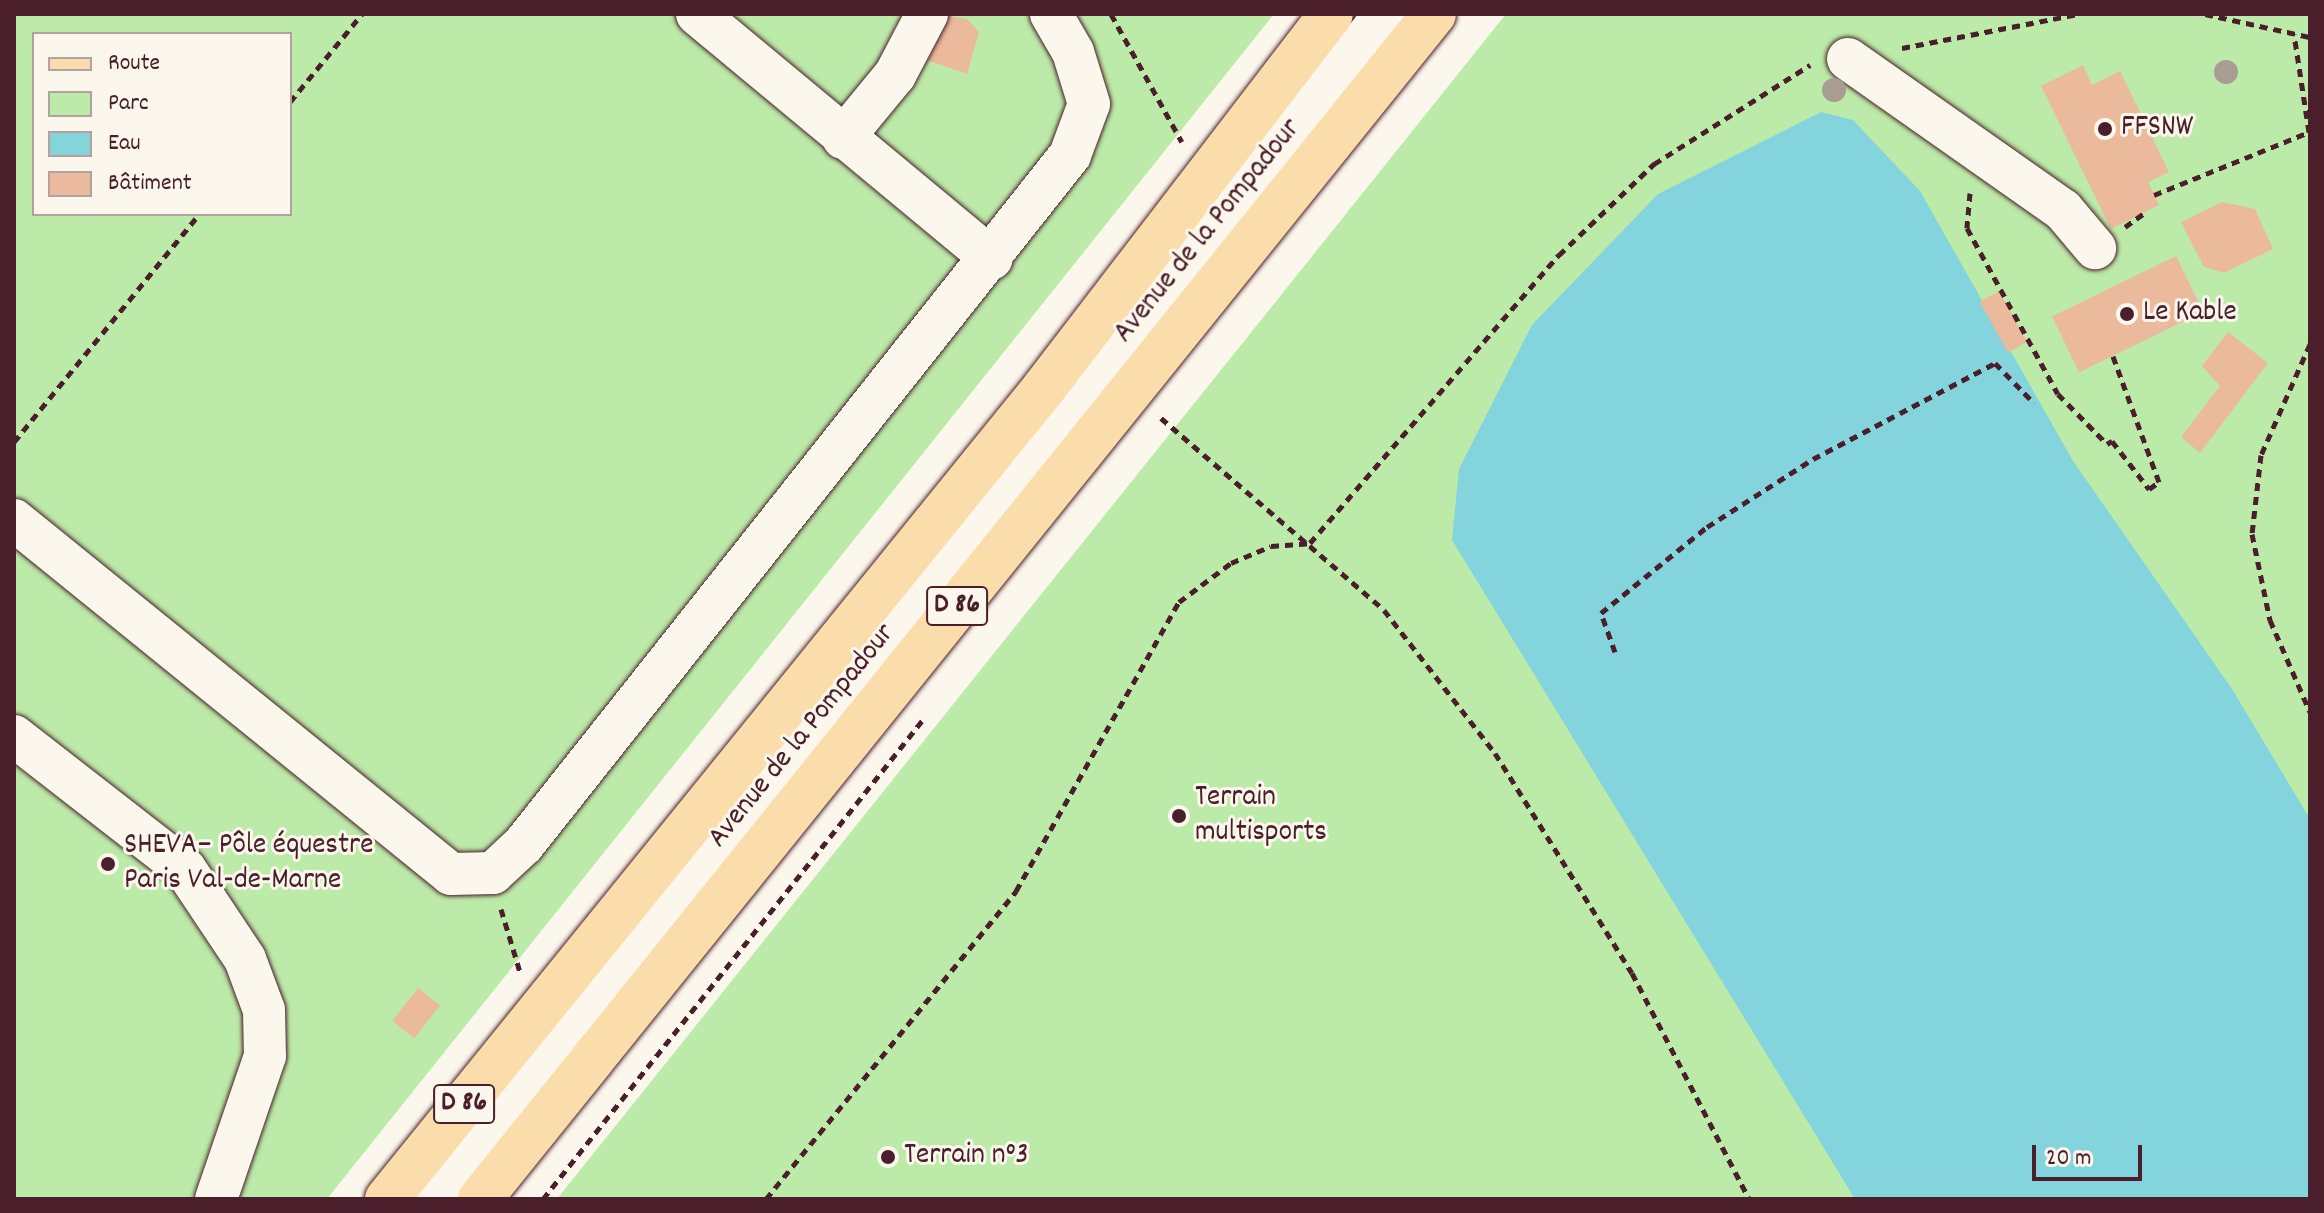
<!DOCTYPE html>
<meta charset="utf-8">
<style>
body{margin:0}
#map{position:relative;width:2324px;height:1213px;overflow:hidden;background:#fbf7ec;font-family:Dekko,sans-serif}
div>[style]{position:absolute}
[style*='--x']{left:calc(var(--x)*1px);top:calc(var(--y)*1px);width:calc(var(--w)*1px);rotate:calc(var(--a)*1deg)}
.green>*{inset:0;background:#bceaa8}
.water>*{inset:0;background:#83d4dc}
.building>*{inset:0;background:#ebba9c;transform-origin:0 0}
.path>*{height:5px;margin-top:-2.5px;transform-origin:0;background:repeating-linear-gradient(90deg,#4a1f2b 0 8px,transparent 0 14px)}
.roads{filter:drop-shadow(0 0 2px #4a1f2b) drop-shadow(0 0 2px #4a1f2b)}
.minor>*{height:42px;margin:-21px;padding:0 21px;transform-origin:21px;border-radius:21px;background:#fbf7ec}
.major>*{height:44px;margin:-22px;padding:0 22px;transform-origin:22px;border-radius:22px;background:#fbddab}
.trees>*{width:24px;height:24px;margin:-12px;border-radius:50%;background:#a99c93}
.dots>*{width:22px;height:22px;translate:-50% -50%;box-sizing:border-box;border:4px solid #fbf7ec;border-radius:50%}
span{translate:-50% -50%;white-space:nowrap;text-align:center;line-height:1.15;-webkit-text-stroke:6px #fbf7ec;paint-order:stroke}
.shield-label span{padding:2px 6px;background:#fbf7ec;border:2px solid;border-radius:6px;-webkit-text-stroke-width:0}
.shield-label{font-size:28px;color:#4a1f2b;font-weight:700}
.poi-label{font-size:30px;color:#4a1f2b}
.left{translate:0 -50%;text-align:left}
.street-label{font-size:30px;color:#4a1f2b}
.frame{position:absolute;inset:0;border:16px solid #4a1f2b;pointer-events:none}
.legend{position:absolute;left:32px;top:32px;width:260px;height:184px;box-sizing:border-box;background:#fbf7ec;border:2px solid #b4a19f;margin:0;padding:10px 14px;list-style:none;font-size:24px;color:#4a1f2b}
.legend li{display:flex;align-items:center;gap:16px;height:40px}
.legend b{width:40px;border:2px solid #b4a19f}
.scale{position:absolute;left:2032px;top:1145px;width:110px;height:36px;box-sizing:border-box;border:4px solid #4a1f2b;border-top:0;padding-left:10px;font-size:24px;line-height:28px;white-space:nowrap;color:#4a1f2b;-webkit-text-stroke:6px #fbf7ec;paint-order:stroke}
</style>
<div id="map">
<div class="green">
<div style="clip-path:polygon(evenodd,14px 14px,1274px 14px,327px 1199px,14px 1199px,14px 14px,34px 34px,290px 34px,290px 214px,34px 214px,34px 34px)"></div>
<div style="clip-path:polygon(1506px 14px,2310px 14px,2310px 1199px,557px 1199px)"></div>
</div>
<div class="water">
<div style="clip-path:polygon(1821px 112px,1853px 120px,1920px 191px,2073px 461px,2232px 689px,2310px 819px,2310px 1199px,1855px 1199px,1452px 540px,1459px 469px,1532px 325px,1658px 194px)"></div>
</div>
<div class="building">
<div style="clip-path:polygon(938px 14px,967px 19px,979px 32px,967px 74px,924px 59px)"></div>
<div style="clip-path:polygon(2083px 65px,2092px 85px,2120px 71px,2169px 172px,2148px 182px,2159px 205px,2111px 229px,2041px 86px)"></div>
<div style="clip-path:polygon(2222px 202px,2255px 209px,2273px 249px,2224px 273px,2204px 267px,2181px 222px)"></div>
<div style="left:2176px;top:256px;width:62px;height:138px;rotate:64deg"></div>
<div style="left:1999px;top:291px;width:58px;height:22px;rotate:61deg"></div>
<div style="clip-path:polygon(2228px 332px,2268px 363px,2200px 453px,2181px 437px,2220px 386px,2202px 366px)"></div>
<div style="left:418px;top:988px;width:28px;height:42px;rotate:38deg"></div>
</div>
<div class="path">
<div style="--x:1111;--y:14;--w:146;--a:61"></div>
<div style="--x:2205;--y:14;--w:107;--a:12.4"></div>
<div style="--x:1902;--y:48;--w:179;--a:-10.9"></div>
<div style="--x:290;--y:102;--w:114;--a:-50.7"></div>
<div style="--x:1970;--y:193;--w:35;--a:95"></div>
<div style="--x:1967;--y:228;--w:189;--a:61.3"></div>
<div style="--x:2058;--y:394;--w:70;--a:45.6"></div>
<div style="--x:2107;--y:444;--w:6;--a:-31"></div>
<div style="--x:2112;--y:441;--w:61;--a:52.4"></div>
<div style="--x:2149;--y:489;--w:12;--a:-35"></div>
<div style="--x:2159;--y:482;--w:134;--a:-110.1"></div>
<div style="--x:2154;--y:195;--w:167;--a:-22.1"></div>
<div style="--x:2309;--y:132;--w:99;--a:-98.7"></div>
<div style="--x:2125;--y:227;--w:27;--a:-36"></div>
<div style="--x:2310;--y:344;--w:121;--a:113.8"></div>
<div style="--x:2261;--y:455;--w:80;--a:96.5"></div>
<div style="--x:2252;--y:534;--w:88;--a:78.2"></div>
<div style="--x:2270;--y:620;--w:100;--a:66.5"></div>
<div style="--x:1161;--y:418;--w:294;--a:40.7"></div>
<div style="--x:1384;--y:610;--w:181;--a:52.2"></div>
<div style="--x:1495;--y:753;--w:259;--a:58.1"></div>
<div style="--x:1632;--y:973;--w:254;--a:62.6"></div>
<div style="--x:14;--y:442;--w:294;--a:-50.9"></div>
<div style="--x:1615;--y:652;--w:41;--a:-109.7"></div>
<div style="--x:1601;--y:613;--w:136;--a:-39.1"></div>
<div style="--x:1707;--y:527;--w:126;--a:-32.7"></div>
<div style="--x:1813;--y:459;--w:206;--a:-27.8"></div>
<div style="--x:1995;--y:363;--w:56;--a:45.7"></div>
<div style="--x:501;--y:909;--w:66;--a:73.2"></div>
<div style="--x:543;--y:1199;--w:615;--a:-51.6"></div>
<div style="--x:766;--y:1199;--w:397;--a:-50.9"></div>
<div style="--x:1016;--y:891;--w:332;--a:-60.6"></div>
<div style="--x:1179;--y:602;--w:65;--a:-36.9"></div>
<div style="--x:1231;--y:563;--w:43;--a:-23"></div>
<div style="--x:1271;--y:546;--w:39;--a:-4"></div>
<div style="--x:1310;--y:543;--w:381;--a:-49.2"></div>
<div style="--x:1559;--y:255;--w:132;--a:-43.8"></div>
<div style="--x:1654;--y:164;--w:185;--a:-32.4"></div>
</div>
<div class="roads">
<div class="minor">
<div style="--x:697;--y:14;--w:383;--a:39.7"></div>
<div style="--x:1848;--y:59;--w:263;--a:35.1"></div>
<div style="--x:2063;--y:210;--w:50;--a:49.9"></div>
<div style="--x:843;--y:138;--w:82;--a:-50.5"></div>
<div style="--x:895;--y:75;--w:69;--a:-62.3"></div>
<div style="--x:14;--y:520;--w:562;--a:39.01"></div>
<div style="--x:451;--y:874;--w:42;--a:-1.4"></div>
<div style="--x:493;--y:873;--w:42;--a:-43.1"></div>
<div style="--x:524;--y:844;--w:879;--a:-51.6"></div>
<div style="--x:1070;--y:155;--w:54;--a:-69.6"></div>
<div style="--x:1089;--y:104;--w:54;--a:-107.1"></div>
<div style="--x:1073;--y:52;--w:44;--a:-120.1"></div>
<div style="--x:14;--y:736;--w:217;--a:37.9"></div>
<div style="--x:185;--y:869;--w:108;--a:56.3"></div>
<div style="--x:245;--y:959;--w:54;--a:69.6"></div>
<div style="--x:264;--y:1010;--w:46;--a:88.8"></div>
<div style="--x:265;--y:1056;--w:151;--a:108.9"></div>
<div style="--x:431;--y:1199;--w:1521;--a:-51.16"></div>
</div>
<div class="major">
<div style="--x:387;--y:1199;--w:1044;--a:-50.99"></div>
<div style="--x:1044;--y:388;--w:471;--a:-52.5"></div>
<div style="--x:480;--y:1199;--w:1521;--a:-51.16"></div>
</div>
</div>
<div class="trees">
<div style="left:2226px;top:72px"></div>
<div style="left:1834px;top:90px"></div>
</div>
<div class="dots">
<div style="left:2105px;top:129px;background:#4a1f2b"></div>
<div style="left:2127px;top:314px;background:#4a1f2b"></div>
<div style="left:1179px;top:816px;background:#4a1f2b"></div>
<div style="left:108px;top:864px;background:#4a1f2b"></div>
<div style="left:888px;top:1157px;background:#4a1f2b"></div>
</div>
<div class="shield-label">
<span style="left:957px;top:606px">D 86</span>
<span style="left:464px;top:1104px">D 86</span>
</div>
<div class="poi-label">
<span class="left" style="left:2121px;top:129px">FFSNW</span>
<span class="left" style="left:2143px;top:314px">Le Kable</span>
<span class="left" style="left:1195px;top:816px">Terrain<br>multisports</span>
<span class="left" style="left:124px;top:864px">SHEVA– Pôle équestre<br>Paris Val-de-Marne</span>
<span class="left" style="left:904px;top:1157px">Terrain n°3</span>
</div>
<div class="street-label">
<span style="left:1209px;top:232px;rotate:-51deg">Avenue de la Pompadour</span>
<span style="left:803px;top:737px;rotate:-51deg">Avenue de la Pompadour</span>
</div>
<div class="frame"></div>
<ul class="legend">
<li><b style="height:10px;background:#fbddab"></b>Route</li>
<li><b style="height:22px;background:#bceaa8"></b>Parc</li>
<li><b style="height:22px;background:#83d4dc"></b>Eau</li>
<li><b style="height:22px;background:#ebba9c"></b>Bâtiment</li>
</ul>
<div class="scale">20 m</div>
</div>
